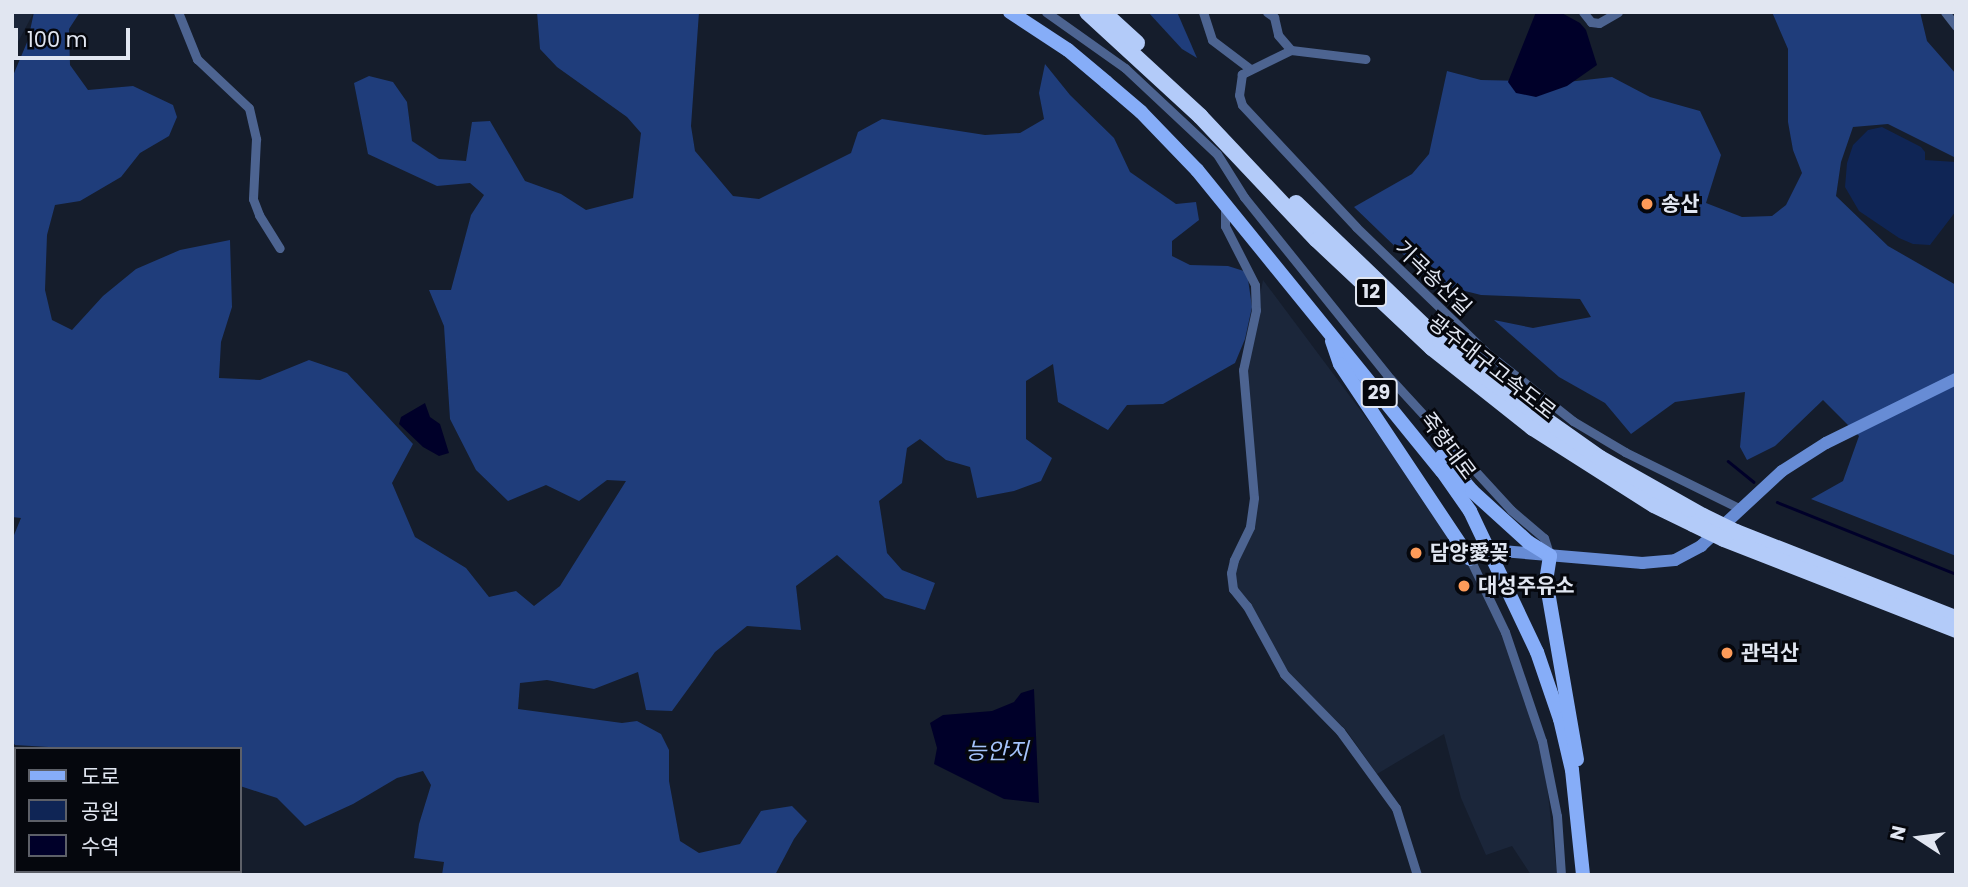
<!DOCTYPE html>
<meta charset="utf-8">
<style>
body{margin:0}
#map{position:relative;width:1968px;height:887px;overflow:hidden;background:#151d2c;font-family:Poppins,"Noto Sans KR",sans-serif}
div>[style]{position:absolute}
[style*='--x']{left:calc(var(--x)*1px);top:calc(var(--y)*1px);width:calc(var(--w)*1px);rotate:calc(var(--a)*1deg)}
.built>*{inset:0;background:#1b263a}
.green>*{inset:0;background:#0f2555}
.forest>*{inset:0;background:#1f3d7b}
.water>*{inset:0;background:#000029}
.stream>*{height:2.5px;margin:-1.25px;padding:0 1.25px;transform-origin:1.25px;border-radius:1.25px;background:#000029}
.street>*{height:9px;margin:-4.5px;padding:0 4.5px;transform-origin:4.5px;border-radius:4.5px;background:#4d6491}
.secondary>*{height:12px;margin:-6px;padding:0 6px;transform-origin:6px;border-radius:6px;background:#678cd5}
.primary>*{height:14px;margin:-7px;padding:0 7px;transform-origin:7px;border-radius:7px;background:#86adf8}
.highway>*{height:16px;margin:-8px;padding:0 8px;transform-origin:8px;border-radius:8px;background:#b3cbf9}
.highway-bridge>*{height:16px;margin:-8px;padding:0 8px;transform-origin:8px;border-radius:8px;background:#b3cbf9}
.dots>*{width:19px;height:19px;translate:-50% -50%;box-sizing:border-box;border:4px solid #05070d;border-radius:50%}
span{translate:-50% -50%;white-space:nowrap;text-align:center;line-height:1.15;-webkit-text-stroke:6px #05070d;paint-order:stroke}
.shield-label span{padding:2px 5px;background:#05070d;border:2px solid;border-radius:5px;-webkit-text-stroke-width:0}
.shield-label{font-size:19px;color:#e1e6f1;font-weight:700}
.poi-label{font-size:21px;color:#e1e6f1;font-weight:700}
.left{translate:0 -50%;text-align:left}
.street-label{font-size:21px;color:#e1e6f1}
.water-label{font-size:23px;color:#a5c3fb;font-style:italic}
.frame{position:absolute;inset:0;border:14px solid #e1e6f1;pointer-events:none}
.legend{position:absolute;left:14px;top:747px;width:228px;height:126px;box-sizing:border-box;background:#05070d;border:2px solid #5d6068;margin:0;padding:9px 12px;list-style:none;font-size:21px;color:#e1e6f1}
.legend li{display:flex;align-items:center;gap:14px;height:35px}
.legend b{width:35px;border:2px solid #5d6068}
.north{position:absolute;left:1884px;top:803px;width:70px;height:70px;-webkit-text-stroke:5px #05070d;paint-order:stroke;rotate:283deg;font-size:19px;font-weight:700;line-height:28px;text-align:center;color:#e1e6f1}
.north::after{content:'';display:block;margin:auto;width:24px;height:32px;background:#e1e6f1;clip-path:polygon(50% 0,100% 100%,50% 72%,0 100%)}
.scale{position:absolute;left:14px;top:28px;width:116px;height:32px;box-sizing:border-box;border:4px solid #e1e6f1;border-top:0;padding-left:9px;font-size:21px;line-height:24px;white-space:nowrap;color:#e1e6f1;-webkit-text-stroke:5px #05070d;paint-order:stroke}
</style>
<div id="map">
<div class="built">
<div style="clip-path:polygon(12px 12px,34px 12px,12px 53px)"></div>
<div style="clip-path:polygon(1263px 280px,1453px 534px,1488px 602px,1517px 674px,1545px 767px,1557px 875px,1531px 875px,1512px 846px,1486px 855px,1461px 798px,1444px 734px,1377px 774px,1346px 730px,1287px 674px,1248px 600px,1236px 588px,1234px 573px,1258px 497px,1245px 370px)"></div>
</div>
<div class="green">
<div style="clip-path:polygon(1882px 127px,1921px 147px,1925px 152px,1925px 160px,1956px 162px,1956px 211px,1930px 245px,1913px 244px,1899px 238px,1859px 211px,1845px 187px,1847px 163px,1853px 145px,1868px 130px)"></div>
</div>
<div class="forest">
<div style="clip-path:polygon(34px 12px,80px 12px,69px 29px,70px 65px,88px 90px,133px 86px,173px 105px,177px 117px,169px 136px,140px 153px,121px 177px,80px 201px,55px 205px,47px 235px,45px 290px,52px 320px,72px 330px,103px 296px,136px 269px,180px 250px,230px 240px,232px 307px,221px 342px,219px 378px,260px 380px,309px 360px,347px 373px,413px 444px,392px 483px,415px 537px,466px 568px,489px 597px,516px 591px,534px 606px,560px 586px,626px 481px,607px 480px,579px 501px,546px 485px,508px 501px,476px 470px,450px 419px,444px 326px,429px 290px,451px 290px,471px 215px,484px 195px,470px 183px,437px 186px,368px 154px,354px 83px,369px 76px,393px 82px,407px 102px,412px 141px,439px 159px,466px 161px,472px 122px,490px 121px,525px 181px,561px 194px,586px 210px,633px 198px,641px 133px,627px 117px,557px 67px,540px 49px,537px 12px,699px 12px,691px 126px,695px 151px,733px 196px,759px 199px,851px 153px,858px 132px,882px 119px,985px 135px,1020px 133px,1044px 119px,1039px 93px,1045px 64px,1070px 95px,1114px 138px,1130px 172px,1176px 204px,1196px 202px,1199px 220px,1172px 241px,1172px 256px,1190px 265px,1228px 266px,1247px 272px,1252px 307px,1245px 339px,1235px 363px,1163px 404px,1127px 405px,1108px 430px,1058px 402px,1053px 364px,1026px 381px,1026px 439px,1052px 458px,1041px 481px,1014px 491px,977px 498px,970px 467px,946px 460px,920px 439px,907px 448px,902px 483px,879px 501px,887px 553px,902px 570px,935px 583px,925px 610px,885px 598px,837px 555px,796px 586px,801px 630px,747px 626px,715px 652px,672px 711px,646px 710px,638px 672px,594px 689px,547px 680px,520px 683px,518px 709px,622px 723px,637px 721px,661px 734px,669px 750px,669px 781px,680px 841px,699px 853px,740px 844px,761px 811px,792px 806px,807px 821px,794px 839px,775px 875px,442px 875px,444px 862px,414px 858px,419px 824px,431px 785px,423px 771px,397px 778px,353px 804px,305px 826px,277px 798px,240px 786px,240px 749px,82px 749px,15px 745px,12px 741px,12px 540px,21px 518px,12px 517px,12px 78px,28px 40px)"></div>
<div style="clip-path:polygon(1148px 12px,1177px 12px,1197px 58px,1182px 49px)"></div>
<div style="clip-path:polygon(1772px 12px,1920px 12px,1927px 41px,1956px 74px,1956px 158px,1888px 124px,1853px 127px,1841px 162px,1836px 196px,1888px 246px,1956px 285px,1956px 556px,1811px 499px,1843px 481px,1859px 436px,1823px 400px,1775px 446px,1747px 460px,1740px 447px,1745px 392px,1675px 402px,1631px 434px,1605px 403px,1559px 377px,1494px 320px,1533px 328px,1591px 317px,1580px 299px,1481px 295px,1433px 283px,1354px 207px,1412px 174px,1429px 154px,1447px 71px,1481px 80px,1567px 82px,1612px 77px,1650px 97px,1700px 111px,1721px 155px,1706px 203px,1742px 217px,1772px 216px,1786px 205px,1802px 173px,1793px 150px,1788px 122px,1788px 49px)"></div>
</div>
<div class="water">
<div style="clip-path:polygon(1536px 12px,1560px 12px,1580px 23px,1586px 30px,1597px 65px,1567px 86px,1536px 97px,1516px 93px,1508px 82px)"></div>
<div style="clip-path:polygon(425px 403px,430px 417px,440px 424px,449px 453px,439px 456px,423px 447px,399px 424px,401px 417px)"></div>
<div style="clip-path:polygon(1034px 689px,1039px 803px,1004px 799px,934px 764px,937px 748px,930px 723px,943px 715px,992px 711px,1014px 702px,1021px 693px)"></div>
</div>
<div class="stream">
<div style="--x:1728;--y:461;--w:33;--a:39"></div>
<div style="--x:1777;--y:502;--w:193;--a:21.9"></div>
</div>
<div class="street">
<div style="--x:178;--y:12;--w:51;--a:68"></div>
<div style="--x:197;--y:59;--w:71;--a:43.3"></div>
<div style="--x:249;--y:108;--w:32;--a:77"></div>
<div style="--x:256;--y:139;--w:60;--a:92.9"></div>
<div style="--x:253;--y:199;--w:17;--a:69"></div>
<div style="--x:259;--y:215;--w:39;--a:58"></div>
<div style="--x:1046;--y:12;--w:97;--a:35.3"></div>
<div style="--x:1125;--y:68;--w:126;--a:43.1"></div>
<div style="--x:1217;--y:154;--w:51;--a:57.9"></div>
<div style="--x:1244;--y:197;--w:228;--a:51.2"></div>
<div style="--x:1387;--y:375;--w:183;--a:47.4"></div>
<div style="--x:1511;--y:510;--w:43;--a:40.3"></div>
<div style="--x:1544;--y:538;--w:19;--a:72"></div>
<div style="--x:1203;--y:12;--w:29;--a:72"></div>
<div style="--x:1212;--y:40;--w:46;--a:37.1"></div>
<div style="--x:1267;--y:12;--w:9;--a:36"></div>
<div style="--x:1274;--y:17;--w:18;--a:77"></div>
<div style="--x:1278;--y:35;--w:20;--a:49"></div>
<div style="--x:1291;--y:50;--w:55;--a:153.9"></div>
<div style="--x:1242;--y:74;--w:21;--a:98"></div>
<div style="--x:1239;--y:95;--w:10;--a:73"></div>
<div style="--x:1242;--y:105;--w:167;--a:46.9"></div>
<div style="--x:1356;--y:227;--w:182;--a:43.9"></div>
<div style="--x:1487;--y:353;--w:110;--a:38.3"></div>
<div style="--x:1573;--y:421;--w:61;--a:30.8"></div>
<div style="--x:1625;--y:452;--w:129;--a:26.2"></div>
<div style="--x:1583;--y:12;--w:13;--a:51"></div>
<div style="--x:1591;--y:22;--w:8;--a:7"></div>
<div style="--x:1599;--y:23;--w:22;--a:-30"></div>
<div style="--x:1945;--y:12;--w:18;--a:52"></div>
<div style="--x:1291;--y:50;--w:75;--a:6.9"></div>
<div style="--x:1225;--y:204;--w:22;--a:90"></div>
<div style="--x:1225;--y:226;--w:66;--a:63"></div>
<div style="--x:1255;--y:285;--w:25;--a:88"></div>
<div style="--x:1256;--y:310;--w:61;--a:102.2"></div>
<div style="--x:1243;--y:370;--w:128;--a:85.1"></div>
<div style="--x:1254;--y:498;--w:29;--a:98"></div>
<div style="--x:1250;--y:527;--w:37;--a:116"></div>
<div style="--x:1234;--y:560;--w:13;--a:103"></div>
<div style="--x:1231;--y:573;--w:16;--a:83"></div>
<div style="--x:1233;--y:589;--w:22;--a:51"></div>
<div style="--x:1247;--y:606;--w:77;--a:61.4"></div>
<div style="--x:1284;--y:674;--w:80;--a:45.5"></div>
<div style="--x:1340;--y:731;--w:95;--a:54"></div>
<div style="--x:1396;--y:808;--w:70;--a:72.6"></div>
<div style="--x:1470;--y:559;--w:81;--a:64.4"></div>
<div style="--x:1505;--y:632;--w:115;--a:71.3"></div>
<div style="--x:1542;--y:741;--w:76;--a:78.7"></div>
<div style="--x:1557;--y:816;--w:59;--a:86.1"></div>
</div>
<div class="secondary">
<div style="--x:1470;--y:559;--w:22;--a:-24"></div>
<div style="--x:1490;--y:550;--w:153;--a:4.9"></div>
<div style="--x:1642;--y:563;--w:33;--a:-5"></div>
<div style="--x:1675;--y:560;--w:30;--a:-28"></div>
<div style="--x:1701;--y:546;--w:110;--a:-42.8"></div>
<div style="--x:1782;--y:471;--w:52;--a:-32.5"></div>
<div style="--x:1826;--y:443;--w:145;--a:-26.2"></div>
</div>
<div class="primary">
<div style="--x:1010;--y:12;--w:69;--a:33.2"></div>
<div style="--x:1068;--y:50;--w:50;--a:40.1"></div>
<div style="--x:1106;--y:82;--w:46;--a:40.6"></div>
<div style="--x:1141;--y:112;--w:81;--a:46"></div>
<div style="--x:1197;--y:170;--w:388;--a:50.9"></div>
<div style="--x:1442;--y:471;--w:49;--a:55"></div>
<div style="--x:1470;--y:511;--w:156;--a:64.6"></div>
<div style="--x:1537;--y:652;--w:71;--a:71.1"></div>
<div style="--x:1560;--y:719;--w:52;--a:76.8"></div>
<div style="--x:1572;--y:770;--w:106;--a:84"></div>
<div style="--x:1332;--y:341;--w:24;--a:71"></div>
<div style="--x:1340;--y:364;--w:234;--a:56.3"></div>
<div style="--x:1442;--y:456;--w:46;--a:49.4"></div>
<div style="--x:1472;--y:491;--w:76;--a:42.3"></div>
<div style="--x:1528;--y:542;--w:26;--a:32"></div>
<div style="--x:1550;--y:556;--w:24;--a:99"></div>
<div style="--x:1546;--y:580;--w:182;--a:80.2"></div>
</div>
<div class="highway">
<div style="--x:1087;--y:12;--w:154;--a:42.6"></div>
<div style="--x:1200;--y:116;--w:170;--a:46.7"></div>
<div style="--x:1317;--y:240;--w:158;--a:43.2"></div>
<div style="--x:1432;--y:348;--w:129;--a:38.4"></div>
<div style="--x:1533;--y:428;--w:143;--a:32.5"></div>
<div style="--x:1654;--y:505;--w:43;--a:26"></div>
<div style="--x:1103;--y:12;--w:46;--a:42.4"></div>
<div style="--x:1296;--y:203;--w:199;--a:43.8"></div>
<div style="--x:1440;--y:341;--w:65;--a:38.1"></div>
<div style="--x:1491;--y:381;--w:133;--a:35.2"></div>
<div style="--x:1600;--y:458;--w:118;--a:29.4"></div>
<div style="--x:1736;--y:532;--w:236;--a:21.4"></div>
<div style="--x:1724;--y:539;--w:249;--a:21.4"></div>
</div>
<div class="highway-bridge">
<div style="--x:1703;--y:516;--w:37;--a:26"></div>
<div style="--x:1693;--y:524;--w:34;--a:26"></div>
</div>
<div class="dots">
<div style="left:1647px;top:204px;background:#fe9b59"></div>
<div style="left:1416px;top:553px;background:#fe9b59"></div>
<div style="left:1464px;top:586px;background:#fe9b59"></div>
<div style="left:1727px;top:653px;background:#fe9b59"></div>
</div>
<div class="shield-label">
<span style="left:1371px;top:292px">12</span>
<span style="left:1379px;top:393px">29</span>
</div>
<div class="poi-label">
<span class="left" style="left:1661px;top:204px">송산</span>
<span class="left" style="left:1430px;top:553px">담양愛꽂</span>
<span class="left" style="left:1478px;top:586px">대성주유소</span>
<span class="left" style="left:1741px;top:653px">관덕산</span>
</div>
<div class="street-label">
<span style="left:1433px;top:278px;rotate:44deg">기곡송산길</span>
<span style="left:1492px;top:367px;rotate:38deg">광주대구고속도로</span>
<span style="left:1448px;top:446px;rotate:53deg">죽향대로</span>
</div>
<div class="water-label">
<span style="left:997px;top:751px">능안지</span>
</div>
<div class="frame"></div>
<ul class="legend">
<li><b style="height:9px;background:#86adf8"></b>도로</li>
<li><b style="height:19px;background:#0f2555"></b>공원</li>
<li><b style="height:19px;background:#000029"></b>수역</li>
</ul>
<div class="north">N</div>
<div class="scale">100 m</div>
</div>
